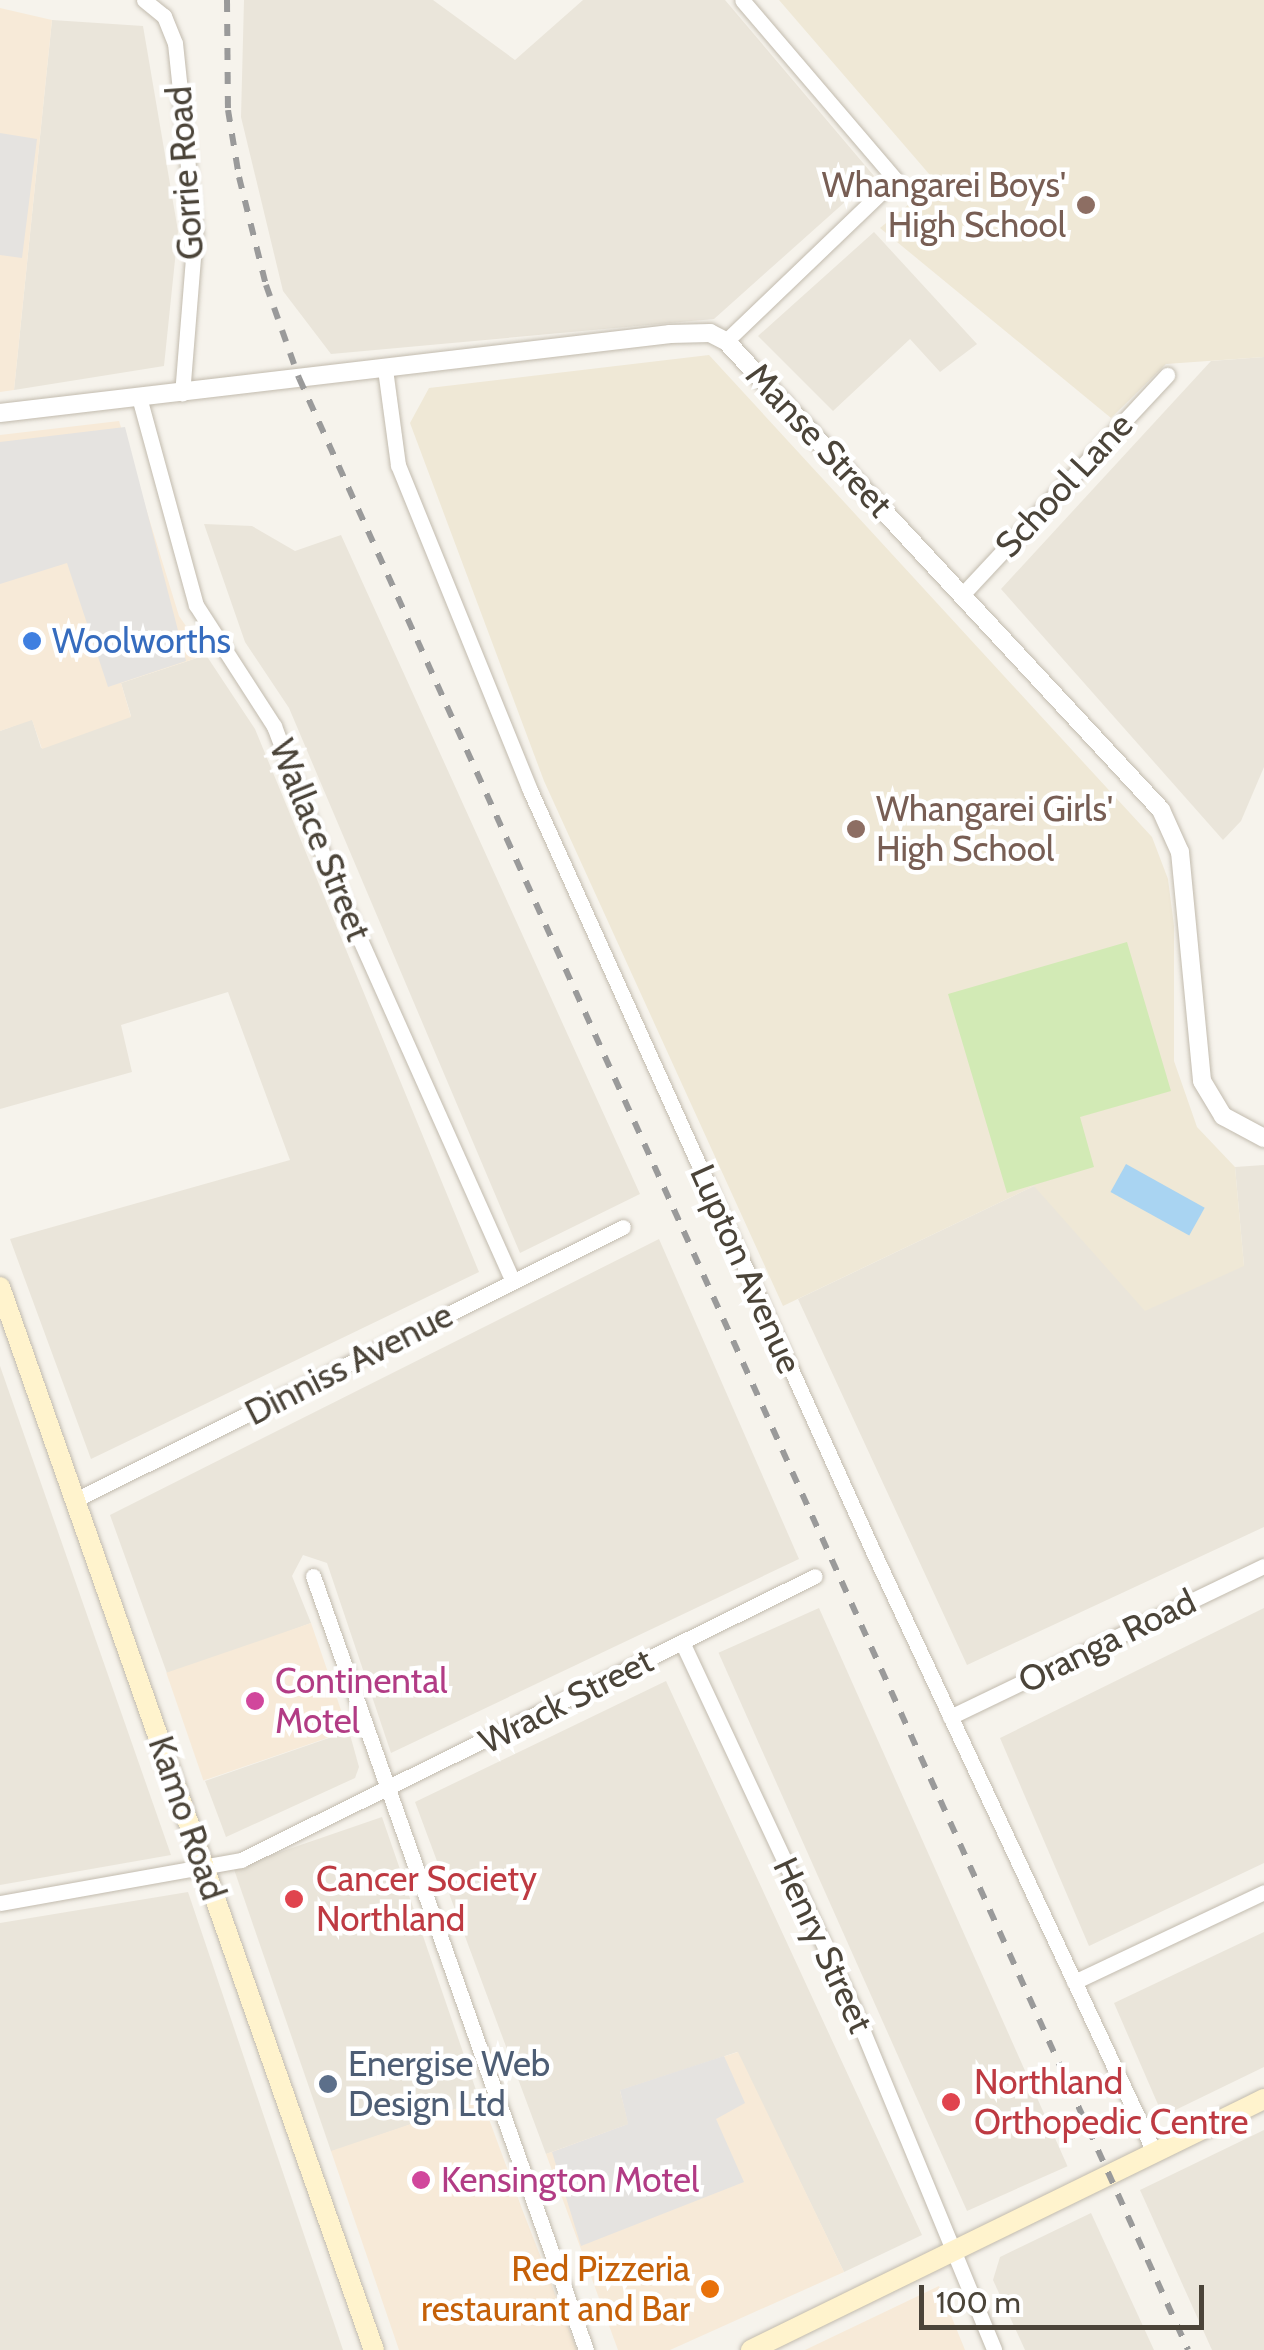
<!DOCTYPE html>
<style>
body{margin:0}
#map{position:relative;width:1264px;height:2350px;overflow:hidden;background:#f6f3ec;font-family:Cabin,sans-serif}
div>[style]{position:absolute}
[style*='--x']{left:calc(var(--x)*1px);top:calc(var(--y)*1px);width:calc(var(--w)*1px);rotate:calc(var(--a)*1deg)}
.residential>*{inset:0;background:#eae5da;transform-origin:0 0}
.commercial>*{inset:0;background:#f7ead8;transform-origin:0 0}
.education>*{inset:0;background:#efe8d6}
.green>*{inset:0;background:#d2eab5}
.parking>*{inset:0;background:#e5e3e0}
.water>*{inset:0;background:#a9d4f2;transform-origin:0 0}
.roads{filter:drop-shadow(0 0 2px #c2bbae) drop-shadow(0 0 2px #c2bbae)}
.minor>*{height:15px;margin:-7.5px;padding:0 7.5px;transform-origin:7.5px;border-radius:7.5px;background:#fff}
.tertiary>*{height:18px;margin:-9px;padding:0 9px;transform-origin:9px;border-radius:9px;background:#fff}
.secondary>*{height:20px;margin:-10px;padding:0 10px;transform-origin:10px;border-radius:10px;background:#fff3cd}
.rail>*{height:6px;margin-top:-3px;transform-origin:0;background:repeating-linear-gradient(90deg,#9a9a9a 0 12px,transparent 0 24px)}
.dots>*{width:28px;height:28px;translate:-50% -50%;box-sizing:border-box;border:5px solid #fff;border-radius:50%}
span{translate:-50% -50%;white-space:nowrap;text-align:center;line-height:1.15;-webkit-text-stroke:9px #fff;paint-order:stroke}
.street-label{font-size:35px;color:#4b4439}
.education-label{font-size:35px;color:#785e54}
.right{translate:-100% -50%;text-align:right}
.left{translate:0 -50%;text-align:left}
.shop-label{font-size:35px;color:#366cbe}
.hotel-label{font-size:35px;color:#b23c85}
.health-label{font-size:35px;color:#be3a42}
.service-label{font-size:35px;color:#4e5e75}
.food-label{font-size:35px;color:#c56008}
.scale{position:absolute;left:919px;top:2285px;width:285px;height:45px;box-sizing:border-box;border:5px solid #4b4439;border-top:0;padding-left:12px;font-size:30px;line-height:35px;white-space:nowrap;color:#4b4439;-webkit-text-stroke:8px #fff;paint-order:stroke}
</style>
<div id="map">
<div class="residential">
<div style="clip-path:polygon(244px 0,433px 0,515px 60px,583px 0,725px 0,874px 176px,714px 319px,331px 354px,283px 291px,241px 117px)"></div>
<div style="clip-path:polygon(52px 20px,143px 26px,178px 231px,164px 366px,14px 390px)"></div>
<div style="clip-path:polygon(874px 232px,977px 344px,940px 372px,910px 339px,833px 411px,758px 336px)"></div>
<div style="clip-path:polygon(1264px 357px,1264px 767px,1241px 821px,1223px 840px,1001px 589px,1211px 361px)"></div>
<div style="clip-path:polygon(204px 524px,252px 526px,295px 551px,341px 535px,640px 1194px,520px 1253px,289px 708px,245px 642px)"></div>
<div style="clip-path:polygon(206px 655px,255px 729px,479px 1272px,91px 1459px,10px 1239px,290px 1160px,228px 992px,121px 1025px,132px 1072px,0 1109px,0 731px,32px 719px,41px 748px,131px 716px,121px 683px)"></div>
<div style="clip-path:polygon(1264px 1165px,1264px 1527px,967px 1665px,798px 1299px,1034px 1186px,1244px 1266px,1235px 1167px)"></div>
<div style="clip-path:polygon(659px 1239px,799px 1559px,391px 1753px,327px 1563px,303px 1555px,292px 1576px,311px 1623px,168px 1676px,110px 1515px)"></div>
<div style="clip-path:polygon(0 1366px,171px 1855px,0 1885px)"></div>
<div style="left:819px;top:1608px;width:611px;height:110px;rotate:66deg"></div>
<div style="clip-path:polygon(1264px 1608px,1264px 1863px,1089px 1946px,1000px 1738px)"></div>
<div style="clip-path:polygon(666px 1681px,922px 2235px,844px 2272px,737px 2052px,620px 2091px,629px 2124px,546px 2154px,415px 1802px)"></div>
<div style="clip-path:polygon(349px 1731px,359px 1767px,355px 1778px,226px 1837px,205px 1781px)"></div>
<div style="left:382px;top:1817px;width:300px;height:157px;rotate:71deg"></div>
<div style="clip-path:polygon(188px 1892px,343px 2350px,0 2350px,0 1923px)"></div>
<div style="clip-path:polygon(1264px 1932px,1264px 2067px,1163px 2116px,1114px 2003px)"></div>
<div style="clip-path:polygon(1264px 2130px,1264px 2350px,1212px 2350px,1140px 2190px)"></div>
<div style="clip-path:polygon(1091px 2213px,1154px 2350px,1025px 2350px,993px 2280px,1000px 2257px)"></div>
</div>
<div class="commercial">
<div style="clip-path:polygon(0 8px,52px 20px,14px 390px,0 392px)"></div>
<div style="clip-path:polygon(119px 421px,179px 616px,206px 655px,121px 683px,131px 717px,42px 749px,32px 720px,0 731px,0 435px)"></div>
<div style="left:311px;top:1623px;width:114px;height:153px;rotate:71deg"></div>
<div style="clip-path:polygon(738px 2052px,844px 2272px,670px 2350px,618px 2350px,546px 2154px,628px 2124px,620px 2090px)"></div>
<div style="clip-path:polygon(482px 2100px,522px 2209px,577px 2350px,399px 2350px,331px 2151px)"></div>
<div style="clip-path:polygon(939px 2286px,965px 2350px,805px 2350px)"></div>
</div>
<div class="education">
<div style="clip-path:polygon(779px 0,1264px 0,1264px 357px,1166px 364px,1111px 418px,880px 228px,936px 182px)"></div>
<div style="clip-path:polygon(709px 355px,1152px 837px,1168px 879px,1174px 926px,1174px 1061px,1197px 1127px,1235px 1167px,1244px 1266px,1145px 1311px,1034px 1186px,783px 1306px,544px 781px,410px 423px,429px 388px)"></div>
</div>
<div class="green">
<div style="clip-path:polygon(1127px 942px,1171px 1091px,1080px 1117px,1094px 1167px,1007px 1193px,948px 994px)"></div>
</div>
<div class="parking">
<div style="clip-path:polygon(0 133px,37px 139px,22px 258px,0 255px)"></div>
<div style="clip-path:polygon(125px 427px,186px 661px,108px 687px,67px 563px,0 584px,0 442px)"></div>
<div style="clip-path:polygon(724px 2056px,745px 2103px,716px 2119px,744px 2182px,581px 2246px,552px 2152px,628px 2124px,620px 2090px)"></div>
</div>
<div class="water">
<div style="left:1126px;top:1164px;width:90px;height:32px;rotate:29deg"></div>
</div>
<div class="roads">
<div class="minor">
<div style="--x:144;--y:0;--w:26;--a:39"></div>
<div style="--x:164;--y:16;--w:29;--a:68"></div>
<div style="--x:175;--y:43;--w:191;--a:84"></div>
<div style="--x:195;--y:233;--w:161;--a:94.6"></div>
<div style="--x:726;--y:341;--w:234;--a:-43.8"></div>
<div style="--x:895;--y:179;--w:235;--a:-130.5"></div>
<div style="--x:385;--y:369;--w:97;--a:82.3"></div>
<div style="--x:398;--y:465;--w:349;--a:67.9"></div>
<div style="--x:529;--y:788;--w:832;--a:65.74"></div>
<div style="--x:871;--y:1547;--w:668;--a:64.93"></div>
<div style="--x:139;--y:397;--w:216;--a:74.7"></div>
<div style="--x:196;--y:605;--w:144;--a:57.2"></div>
<div style="--x:274;--y:726;--w:152;--a:69.2"></div>
<div style="--x:328;--y:868;--w:453;--a:65.9"></div>
<div style="--x:962;--y:595;--w:301;--a:-47"></div>
<div style="--x:75;--y:1500;--w:612;--a:-26.48"></div>
<div style="--x:313;--y:1576;--w:821;--a:70.57"></div>
<div style="--x:682;--y:1642;--w:408;--a:64.9"></div>
<div style="--x:855;--y:2012;--w:365;--a:67.6"></div>
<div style="--x:950;--y:1717;--w:348;--a:-25.7"></div>
<div style="--x:0;--y:1903;--w:245;--a:-10.1"></div>
<div style="--x:241;--y:1860;--w:640;--a:-26.32"></div>
<div style="--x:1074;--y:1982;--w:210;--a:-25.3"></div>
</div>
<div class="tertiary">
<div style="--x:0;--y:413;--w:675;--a:-6.72"></div>
<div style="--x:670;--y:334;--w:40;--a:-1.4"></div>
<div style="--x:710;--y:333;--w:18;--a:27"></div>
<div style="--x:726;--y:341;--w:640;--a:47.15"></div>
<div style="--x:1161;--y:810;--w:46;--a:65.7"></div>
<div style="--x:1180;--y:852;--w:230;--a:84.5"></div>
<div style="--x:1202;--y:1081;--w:41;--a:59"></div>
<div style="--x:1223;--y:1116;--w:47;--a:28.2"></div>
</div>
<div class="secondary">
<div style="--x:0;--y:1287;--w:1127;--a:70.62"></div>
<div style="--x:751;--y:2350;--w:571;--a:-26.07"></div>
</div>
</div>
<div class="rail">
<div style="--x:227;--y:0;--w:110;--a:89.5"></div>
<div style="--x:228;--y:110;--w:68;--a:80.7"></div>
<div style="--x:239;--y:177;--w:111;--a:76"></div>
<div style="--x:266;--y:285;--w:99;--a:70.5"></div>
<div style="--x:299;--y:378;--w:2163;--a:65.73"></div>
</div>
<div class="dots">
<div style="left:1086px;top:205px;background:#8d6e63"></div>
<div style="left:32px;top:641px;background:#3f7fe0"></div>
<div style="left:856px;top:829px;background:#8d6e63"></div>
<div style="left:255px;top:1701px;background:#d1479c"></div>
<div style="left:294px;top:1899px;background:#e0444e"></div>
<div style="left:328px;top:2084px;background:#5c6f8a"></div>
<div style="left:951px;top:2102px;background:#e0444e"></div>
<div style="left:421px;top:2180px;background:#d1479c"></div>
<div style="left:710px;top:2289px;background:#e8710a"></div>
</div>
<div class="street-label">
<span style="left:185px;top:173px;rotate:-94deg">Gorrie Road</span>
<span style="left:819px;top:440px;rotate:47deg">Manse Street</span>
<span style="left:1064px;top:485px;rotate:-47deg">School Lane</span>
<span style="left:320px;top:840px;rotate:68deg">Wallace Street</span>
<span style="left:746px;top:1269px;rotate:66deg">Lupton Avenue</span>
<span style="left:349px;top:1364px;rotate:-27deg">Dinniss Avenue</span>
<span style="left:1107px;top:1641px;rotate:-26deg">Oranga Road</span>
<span style="left:566px;top:1701px;rotate:-27deg">Wrack Street</span>
<span style="left:187px;top:1818px;rotate:71deg">Kamo Road</span>
<span style="left:823px;top:1945px;rotate:65deg">Henry Street</span>
</div>
<div class="education-label">
<span class="right" style="left:1066px;top:205px">Whangarei Boys'<br>High School</span>
<span class="left" style="left:876px;top:829px">Whangarei Girls'<br>High School</span>
</div>
<div class="shop-label">
<span class="left" style="left:52px;top:641px">Woolworths</span>
</div>
<div class="hotel-label">
<span class="left" style="left:275px;top:1701px">Continental<br>Motel</span>
<span class="left" style="left:441px;top:2180px">Kensington Motel</span>
</div>
<div class="health-label">
<span class="left" style="left:316px;top:1899px">Cancer Society<br>Northland</span>
<span class="left" style="left:974px;top:2102px">Northland<br>Orthopedic Centre</span>
</div>
<div class="service-label">
<span class="left" style="left:348px;top:2084px">Energise Web<br>Design Ltd</span>
</div>
<div class="food-label">
<span class="right" style="left:690px;top:2289px">Red Pizzeria<br>restaurant and Bar</span>
</div>
<div class="scale">100 m</div>
</div>
